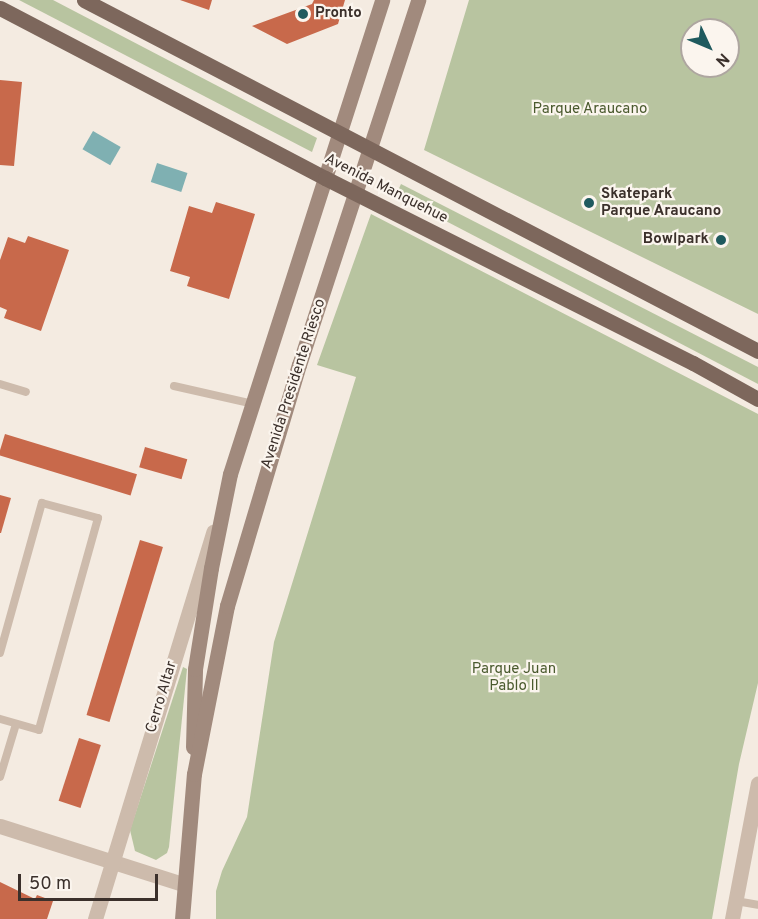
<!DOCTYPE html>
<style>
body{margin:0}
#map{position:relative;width:758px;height:919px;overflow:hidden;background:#f4ebe1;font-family:Overpass,sans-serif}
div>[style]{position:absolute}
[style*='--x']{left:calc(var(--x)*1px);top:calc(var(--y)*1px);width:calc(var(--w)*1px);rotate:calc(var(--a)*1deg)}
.green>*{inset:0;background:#b8c4a0}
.water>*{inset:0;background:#7fb0b2;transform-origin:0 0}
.building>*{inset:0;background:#c8694b;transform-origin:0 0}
.lane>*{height:8px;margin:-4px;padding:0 4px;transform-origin:4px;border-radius:4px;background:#cdbbac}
.street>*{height:15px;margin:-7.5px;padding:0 7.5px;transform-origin:7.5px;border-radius:7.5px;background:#cdbbac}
.secondary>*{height:15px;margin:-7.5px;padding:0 7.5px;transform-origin:7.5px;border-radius:7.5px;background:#a18a7d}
.primary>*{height:15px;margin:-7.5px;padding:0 7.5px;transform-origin:7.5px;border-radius:7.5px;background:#7d675c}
.dots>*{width:16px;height:16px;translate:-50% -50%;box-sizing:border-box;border:3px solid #fbf5ee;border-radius:50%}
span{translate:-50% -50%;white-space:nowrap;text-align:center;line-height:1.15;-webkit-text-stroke:4.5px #fbf5ee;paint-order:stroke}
.poi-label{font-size:15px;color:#3b302b;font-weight:700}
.left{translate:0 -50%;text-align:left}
.right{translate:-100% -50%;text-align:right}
.park-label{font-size:15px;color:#4a5a2e}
.street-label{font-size:15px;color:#3b302b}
.north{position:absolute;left:680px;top:18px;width:60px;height:60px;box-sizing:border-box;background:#fbf5ee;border:2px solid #aea6a0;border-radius:50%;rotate:134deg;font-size:16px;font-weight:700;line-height:24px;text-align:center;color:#3b302b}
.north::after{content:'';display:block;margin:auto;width:21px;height:27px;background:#1f5a5e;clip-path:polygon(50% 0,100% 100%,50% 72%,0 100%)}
.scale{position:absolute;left:18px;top:874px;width:140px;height:27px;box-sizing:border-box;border:3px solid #3b302b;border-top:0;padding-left:8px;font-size:18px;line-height:21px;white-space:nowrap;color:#3b302b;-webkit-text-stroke:4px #fbf5ee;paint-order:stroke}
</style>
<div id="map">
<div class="green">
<div style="clip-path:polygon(19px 0,53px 0,317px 138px,312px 152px)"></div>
<div style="clip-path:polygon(evenodd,469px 0,758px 0,758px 314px,424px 150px,469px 0,692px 30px,728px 30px,728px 66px,692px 66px,692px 30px)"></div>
<div style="clip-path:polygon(401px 184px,758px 367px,758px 384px,396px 195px)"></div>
<div style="clip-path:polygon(371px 214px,758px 414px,758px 683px,739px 764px,712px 919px,216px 919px,216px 891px,222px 871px,247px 817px,274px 642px,356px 377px,317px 365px)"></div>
<div style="clip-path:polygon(183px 667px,187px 669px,169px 847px,167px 853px,156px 860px,135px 851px,130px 830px)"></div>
</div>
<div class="water">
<div style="left:93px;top:131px;width:32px;height:21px;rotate:30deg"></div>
<div style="left:157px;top:163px;width:32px;height:20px;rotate:18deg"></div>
</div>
<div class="building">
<div style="clip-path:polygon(180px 0,212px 0,209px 10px)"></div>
<div style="clip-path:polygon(314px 0,345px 0,338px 24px,287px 44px,252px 26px,312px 4px)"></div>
<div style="clip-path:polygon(0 80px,22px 82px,14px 166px,0 165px)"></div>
<div style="clip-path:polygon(216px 202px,255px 214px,229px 299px,187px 286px,190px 277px,170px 271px,189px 206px,212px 213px)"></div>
<div style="clip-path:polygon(28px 236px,69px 250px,41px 331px,4px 318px,7px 310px,0 307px,0 260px,8px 237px,25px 243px)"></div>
<div style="left:5px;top:434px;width:138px;height:22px;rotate:17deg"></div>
<div style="left:145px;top:447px;width:44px;height:21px;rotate:16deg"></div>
<div style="clip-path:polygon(0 495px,11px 498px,1px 533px,0 533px)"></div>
<div style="left:140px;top:540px;width:24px;height:183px;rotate:17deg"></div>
<div style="left:79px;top:738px;width:23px;height:66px;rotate:18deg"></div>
<div style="clip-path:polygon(0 882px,35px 899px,37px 895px,53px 901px,47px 919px,0 919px)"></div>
</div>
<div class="lane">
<div style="--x:0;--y:384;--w:27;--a:17"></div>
<div style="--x:174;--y:386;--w:81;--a:12.8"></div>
<div style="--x:0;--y:653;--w:156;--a:-74.4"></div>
<div style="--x:42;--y:503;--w:58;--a:15"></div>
<div style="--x:98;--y:518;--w:220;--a:105.6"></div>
<div style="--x:39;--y:730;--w:41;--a:-164.2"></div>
<div style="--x:0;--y:777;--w:55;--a:-73.2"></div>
<div style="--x:736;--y:901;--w:22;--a:10"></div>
</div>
<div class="street">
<div style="--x:0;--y:826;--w:192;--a:17.6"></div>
<div style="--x:95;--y:919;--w:405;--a:-73"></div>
<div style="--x:732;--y:919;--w:138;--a:-79.2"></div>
</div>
<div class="secondary">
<div style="--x:193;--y:747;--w:78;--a:-88.5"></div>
<div style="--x:195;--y:669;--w:102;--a:-81"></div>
<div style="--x:211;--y:568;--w:96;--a:-78.6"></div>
<div style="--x:230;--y:474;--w:498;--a:-72.2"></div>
<div style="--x:182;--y:919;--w:145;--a:-85.3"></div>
<div style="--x:194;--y:774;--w:171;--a:-78.9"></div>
<div style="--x:227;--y:606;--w:252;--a:-73.4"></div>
<div style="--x:299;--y:365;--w:384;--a:-71.9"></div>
</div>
<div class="primary">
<div style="--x:84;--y:0;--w:760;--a:27.51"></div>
<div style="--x:0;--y:8;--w:367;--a:27.6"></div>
<div style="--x:325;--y:178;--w:412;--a:26.7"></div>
<div style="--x:693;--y:363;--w:74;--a:29"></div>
</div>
<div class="dots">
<div style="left:303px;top:14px;background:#1f5a5e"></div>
<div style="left:589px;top:203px;background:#1f5a5e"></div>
<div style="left:721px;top:240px;background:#1f5a5e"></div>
</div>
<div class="poi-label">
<span class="left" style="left:315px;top:14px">Pronto</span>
<span class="left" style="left:601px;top:203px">Skatepark<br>Parque Araucano</span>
<span class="right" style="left:709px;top:240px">Bowlpark</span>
</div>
<div class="park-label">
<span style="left:590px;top:110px">Parque Araucano</span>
<span style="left:514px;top:678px">Parque Juan<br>Pablo II</span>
</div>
<div class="street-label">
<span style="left:386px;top:189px;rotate:27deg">Avenida Manquehue</span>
<span style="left:294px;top:384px;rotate:-72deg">Avenida Presidente Riesco</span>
<span style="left:162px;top:697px;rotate:-73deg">Cerro Altar</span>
</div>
<div class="north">N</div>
<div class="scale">50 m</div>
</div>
